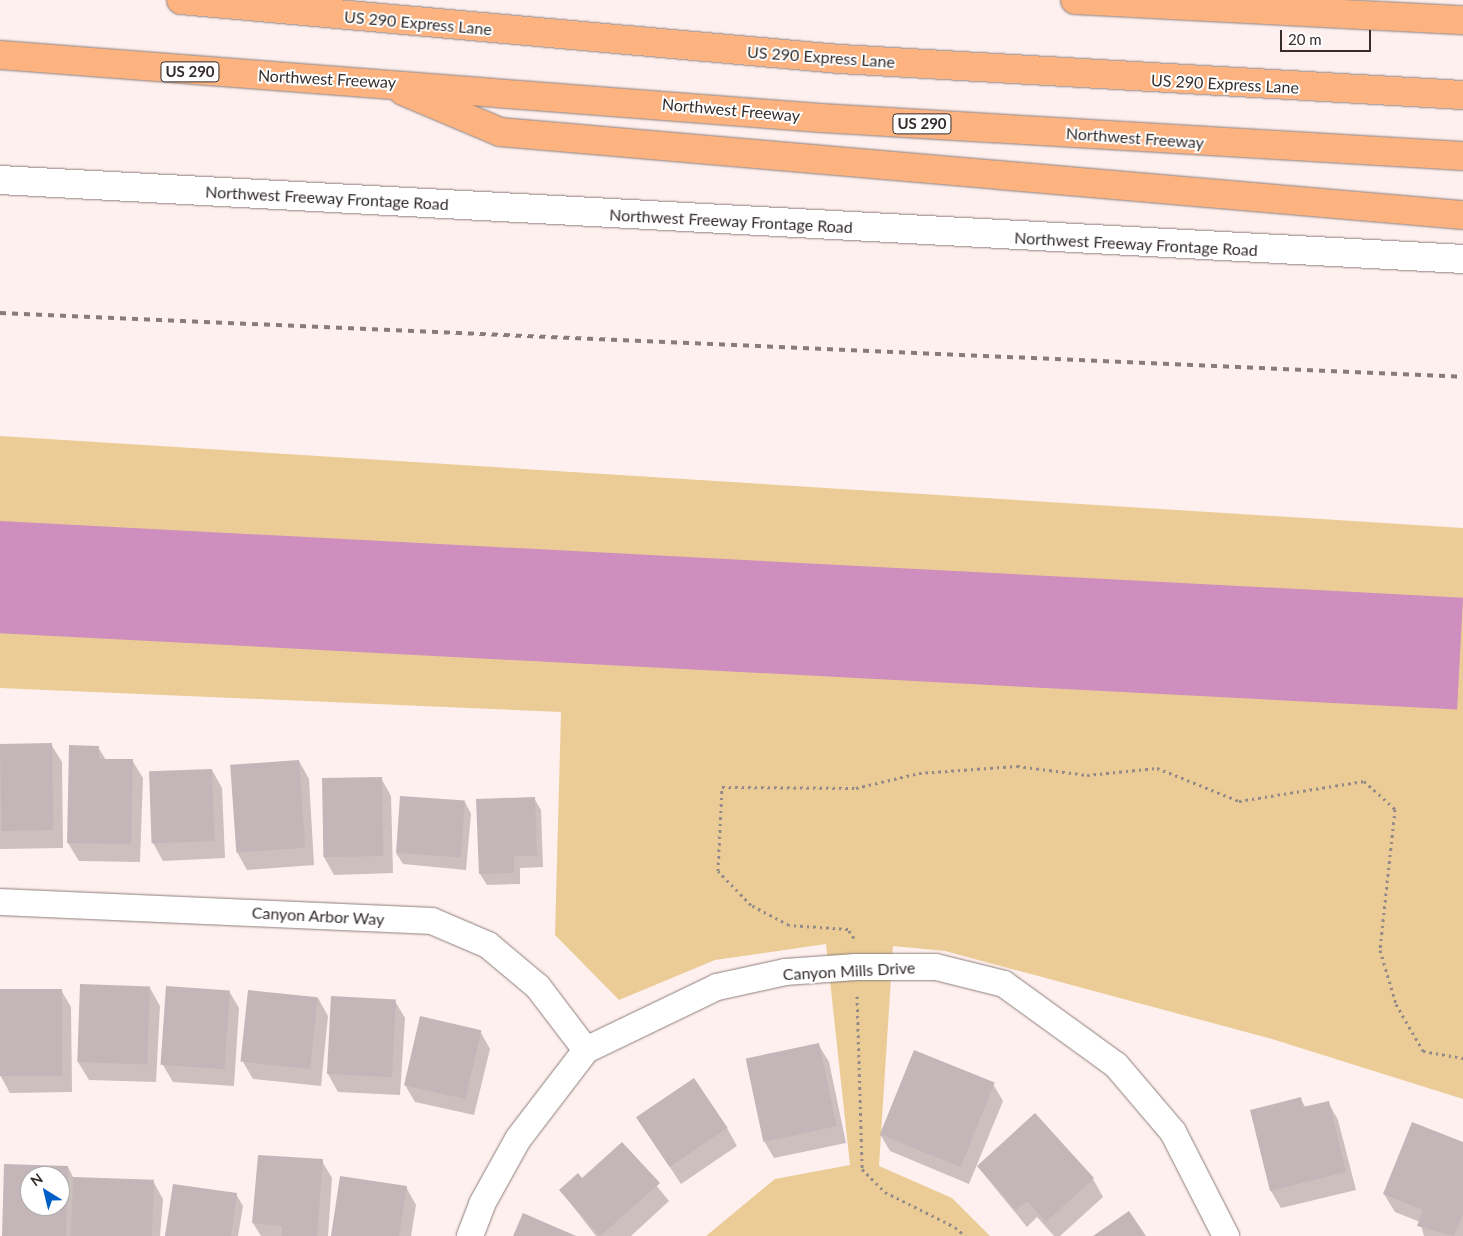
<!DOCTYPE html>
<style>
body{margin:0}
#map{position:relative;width:1463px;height:1236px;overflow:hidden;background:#fef0ee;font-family:Lato,sans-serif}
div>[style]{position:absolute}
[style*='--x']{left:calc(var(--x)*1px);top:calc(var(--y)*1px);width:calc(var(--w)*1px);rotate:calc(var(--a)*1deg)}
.green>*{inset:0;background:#ebcc97}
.water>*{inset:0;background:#ce8ebe;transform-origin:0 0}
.shadow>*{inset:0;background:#0003}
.building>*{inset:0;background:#c4b5b8;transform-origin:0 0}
.path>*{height:3px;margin-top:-1.5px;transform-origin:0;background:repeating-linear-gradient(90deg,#948a88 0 2.5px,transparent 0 6.5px)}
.roads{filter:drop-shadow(0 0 1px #8c7e7b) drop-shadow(0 0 1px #8c7e7b)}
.street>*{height:26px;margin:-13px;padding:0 13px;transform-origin:13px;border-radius:13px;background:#fff}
.secondary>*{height:28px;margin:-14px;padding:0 14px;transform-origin:14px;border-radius:14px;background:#fff}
.highway>*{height:28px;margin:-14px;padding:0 14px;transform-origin:14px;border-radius:14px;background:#fcb380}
.rail>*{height:4px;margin-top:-2px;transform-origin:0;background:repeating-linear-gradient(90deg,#867c7b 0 6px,transparent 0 12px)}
span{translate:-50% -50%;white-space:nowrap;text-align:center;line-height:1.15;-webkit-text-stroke:4px #fff;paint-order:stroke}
.shield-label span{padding:1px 4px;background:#fff;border:1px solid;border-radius:4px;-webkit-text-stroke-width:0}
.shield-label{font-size:15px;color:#342d2c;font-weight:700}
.street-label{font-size:16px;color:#342d2c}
.north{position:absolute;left:20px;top:1166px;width:50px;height:50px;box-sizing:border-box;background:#fff;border:1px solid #aeabab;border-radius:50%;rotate:324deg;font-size:14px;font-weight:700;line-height:20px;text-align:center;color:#342d2c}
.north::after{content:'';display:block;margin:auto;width:18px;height:22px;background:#005ec7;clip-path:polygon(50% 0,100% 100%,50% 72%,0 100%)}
.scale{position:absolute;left:1280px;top:30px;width:91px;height:22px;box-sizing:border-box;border:2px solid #342d2c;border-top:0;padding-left:6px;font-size:15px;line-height:18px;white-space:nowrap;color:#342d2c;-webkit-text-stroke:4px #fff;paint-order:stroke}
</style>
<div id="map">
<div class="green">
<div style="clip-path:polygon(0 436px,1463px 528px,1463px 1099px,1272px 1039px,945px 951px,893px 946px,879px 1166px,952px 1198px,990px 1236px,706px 1236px,775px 1179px,850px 1165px,826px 944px,715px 960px,619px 1000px,555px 935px,561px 712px,0 688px)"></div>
</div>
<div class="water">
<div style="left:0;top:521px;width:1465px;height:112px;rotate:3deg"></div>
</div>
<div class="shadow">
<div style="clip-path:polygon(51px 744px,62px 762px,63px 848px,0 849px,0 745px)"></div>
<div style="clip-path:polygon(70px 747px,98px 747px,106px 760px,132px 760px,143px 778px,140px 862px,79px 861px,68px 843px)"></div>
<div style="clip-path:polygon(299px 761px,309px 779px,314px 865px,247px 870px,237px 852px)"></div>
<div style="clip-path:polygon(212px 770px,222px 788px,225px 858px,163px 861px,153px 843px)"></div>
<div style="clip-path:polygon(381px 778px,391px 796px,393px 873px,334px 875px,324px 857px)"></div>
<div style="clip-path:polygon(534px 798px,541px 810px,543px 867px,520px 868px,520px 884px,487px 885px,480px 874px)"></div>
<div style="clip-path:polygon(465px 802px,471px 814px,466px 870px,403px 864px,396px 853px)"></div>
<div style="clip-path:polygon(82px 985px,150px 988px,160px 1006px,156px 1082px,89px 1080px,78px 1062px)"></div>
<div style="clip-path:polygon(0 990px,61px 990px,71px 1007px,72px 1092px,10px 1093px,0 1075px)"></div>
<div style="clip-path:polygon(229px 991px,239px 1008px,234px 1086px,173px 1082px,163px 1065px)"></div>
<div style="clip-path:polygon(318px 998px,328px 1016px,321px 1086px,253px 1079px,243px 1062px)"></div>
<div style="clip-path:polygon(395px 1001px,405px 1018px,400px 1095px,338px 1092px,328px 1074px)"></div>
<div style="clip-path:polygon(480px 1031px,490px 1049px,474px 1115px,415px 1102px,405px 1085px)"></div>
<div style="clip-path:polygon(818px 1044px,829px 1062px,846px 1143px,774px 1158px,764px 1141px,747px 1060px)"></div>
<div style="clip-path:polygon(993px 1084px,1003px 1101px,969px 1184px,890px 1151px,880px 1134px)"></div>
<div style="clip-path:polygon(1300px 1098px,1306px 1108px,1328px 1102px,1338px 1120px,1356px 1190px,1281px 1208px,1271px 1191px,1252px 1111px)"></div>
<div style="clip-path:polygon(1035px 1115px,1093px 1179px,1103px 1197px,1060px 1236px,1054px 1236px,1037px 1217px,1027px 1227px,978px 1167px)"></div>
<div style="clip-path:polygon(637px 1117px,727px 1128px,737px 1146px,681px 1184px)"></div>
<div style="clip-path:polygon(622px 1143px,669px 1201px,631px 1236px,596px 1236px,560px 1190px,582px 1180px)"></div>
<div style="clip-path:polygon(1463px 1143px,1463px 1236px,1424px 1236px,1420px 1222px,1395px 1212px,1384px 1194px)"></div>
<div style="clip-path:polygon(322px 1161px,332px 1178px,328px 1236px,261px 1236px,253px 1223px)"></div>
<div style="clip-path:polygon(evenodd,5px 1165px,68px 1167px,74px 1179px,153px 1181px,163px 1199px,160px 1236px,3px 1236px,5px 1165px,30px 1176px,60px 1176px,60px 1206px,30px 1206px,30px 1176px)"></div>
<div style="clip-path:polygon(406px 1187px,416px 1205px,411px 1236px,332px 1236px)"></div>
<div style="clip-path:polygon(236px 1194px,243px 1206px,238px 1236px,167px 1236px)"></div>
</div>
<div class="building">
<div style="left:52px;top:743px;width:87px;height:52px;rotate:89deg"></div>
<div style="clip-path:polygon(69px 745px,99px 746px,99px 759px,133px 759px,131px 844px,67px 843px)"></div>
<div style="left:299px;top:760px;width:88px;height:69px;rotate:86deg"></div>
<div style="left:212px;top:769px;width:72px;height:63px;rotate:88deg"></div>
<div style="left:382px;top:777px;width:79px;height:60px;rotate:89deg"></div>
<div style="left:400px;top:796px;width:65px;height:57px;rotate:4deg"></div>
<div style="clip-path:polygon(535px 797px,537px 856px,514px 856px,514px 873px,479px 874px,476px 799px)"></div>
<div style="left:80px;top:984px;width:70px;height:78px;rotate:2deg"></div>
<div style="left:166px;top:986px;width:64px;height:79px;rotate:4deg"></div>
<div style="left:0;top:989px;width:62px;height:87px"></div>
<div style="left:248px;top:990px;width:70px;height:72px;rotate:6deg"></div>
<div style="left:331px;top:996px;width:65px;height:78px;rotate:3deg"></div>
<div style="left:420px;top:1016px;width:63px;height:71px;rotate:13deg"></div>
<div style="left:819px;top:1043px;width:85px;height:75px;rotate:78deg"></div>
<div style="left:914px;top:1050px;width:87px;height:91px;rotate:22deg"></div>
<div style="left:694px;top:1078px;width:60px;height:70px;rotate:56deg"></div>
<div style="clip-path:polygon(1301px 1097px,1303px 1107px,1329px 1101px,1346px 1172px,1270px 1191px,1250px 1110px)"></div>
<div style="clip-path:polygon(1035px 1113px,1094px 1178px,1046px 1222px,1027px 1201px,1016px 1210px,977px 1166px)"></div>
<div style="clip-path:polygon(1412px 1122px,1463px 1142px,1463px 1214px,1454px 1236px,1417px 1226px,1423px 1210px,1383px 1194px)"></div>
<div style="clip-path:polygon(622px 1142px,660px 1183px,600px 1236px,559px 1190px,578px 1173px,582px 1178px)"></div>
<div style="clip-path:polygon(258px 1155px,323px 1159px,317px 1236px,282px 1236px,282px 1226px,252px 1223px)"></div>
<div style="clip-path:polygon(evenodd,4px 1164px,68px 1166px,66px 1236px,2px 1236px,4px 1164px,30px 1176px,60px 1176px,60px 1206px,30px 1206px,30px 1176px)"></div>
<div style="clip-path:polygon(340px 1176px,407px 1186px,399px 1236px,331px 1236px)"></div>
<div style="left:73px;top:1177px;width:81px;height:59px;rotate:2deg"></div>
<div style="clip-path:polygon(173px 1184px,237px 1193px,231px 1236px,165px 1236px)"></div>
<div style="clip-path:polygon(1129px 1211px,1146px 1236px,1093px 1236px)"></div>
<div style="clip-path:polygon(523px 1213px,576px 1236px,513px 1236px)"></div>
</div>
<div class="path">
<div style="--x:854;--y:938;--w:11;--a:-124"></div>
<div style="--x:848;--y:929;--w:59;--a:-176.1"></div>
<div style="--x:789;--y:925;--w:43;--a:-152.2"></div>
<div style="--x:751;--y:905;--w:47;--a:-134.1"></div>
<div style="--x:718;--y:871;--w:84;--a:-87.3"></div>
<div style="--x:722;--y:787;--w:134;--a:0.4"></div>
<div style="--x:856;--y:788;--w:65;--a:-13.4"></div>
<div style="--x:919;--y:773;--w:98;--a:-4.1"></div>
<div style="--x:1017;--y:766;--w:71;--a:7.3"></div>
<div style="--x:1087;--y:775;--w:70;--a:-5.7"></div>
<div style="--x:1157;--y:768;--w:88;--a:21.9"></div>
<div style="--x:1239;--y:801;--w:127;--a:-9.1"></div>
<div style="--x:1364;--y:781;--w:42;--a:42.1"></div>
<div style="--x:1395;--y:809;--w:142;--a:96.1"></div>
<div style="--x:1380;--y:950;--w:56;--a:73.5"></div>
<div style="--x:1396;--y:1004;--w:54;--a:60.1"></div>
<div style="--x:1423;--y:1051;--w:41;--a:9.9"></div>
<div style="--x:857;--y:996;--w:173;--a:88.3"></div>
<div style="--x:862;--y:1169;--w:33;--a:45"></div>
<div style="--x:885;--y:1192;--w:78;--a:26.6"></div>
<div style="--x:955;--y:1227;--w:13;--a:42"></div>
</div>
<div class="roads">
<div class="street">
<div style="--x:0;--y:902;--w:432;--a:2.5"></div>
<div style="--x:432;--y:921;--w:61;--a:23.2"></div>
<div style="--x:488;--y:945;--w:65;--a:40"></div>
<div style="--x:538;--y:987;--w:79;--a:52.7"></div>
<div style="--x:470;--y:1236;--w:34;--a:-69"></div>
<div style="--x:482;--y:1204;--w:74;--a:-61"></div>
<div style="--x:518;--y:1139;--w:112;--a:-52.6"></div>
<div style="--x:586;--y:1050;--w:145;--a:-25.7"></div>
<div style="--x:717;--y:987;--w:70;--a:-12.4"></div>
<div style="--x:785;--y:972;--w:71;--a:-4"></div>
<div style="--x:856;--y:967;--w:80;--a:0"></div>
<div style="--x:936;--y:967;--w:70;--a:14"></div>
<div style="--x:1004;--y:984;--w:138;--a:35.9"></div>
<div style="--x:1116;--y:1065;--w:88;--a:49.6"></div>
<div style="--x:1173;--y:1132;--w:117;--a:63"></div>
</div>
<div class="secondary">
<div style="--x:0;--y:180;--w:1465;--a:3.09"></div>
</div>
<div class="highway">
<div style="--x:181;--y:0;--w:662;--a:5.12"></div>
<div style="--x:840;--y:59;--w:624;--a:3.31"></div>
<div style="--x:1075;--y:0;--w:389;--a:3"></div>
<div style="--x:0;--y:55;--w:823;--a:4.39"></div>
<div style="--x:821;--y:118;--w:643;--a:3.39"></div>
<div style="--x:403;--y:91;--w:105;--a:22.9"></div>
<div style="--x:500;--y:132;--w:967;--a:4.93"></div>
</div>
</div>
<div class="rail">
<div style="--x:0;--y:313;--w:1464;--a:2.5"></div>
</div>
<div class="shield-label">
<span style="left:190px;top:72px">US 290</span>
<span style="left:922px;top:124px">US 290</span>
</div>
<div class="street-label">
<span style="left:418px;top:23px;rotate:5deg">US 290 Express Lane</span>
<span style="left:821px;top:57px;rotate:4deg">US 290 Express Lane</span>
<span style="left:327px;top:79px;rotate:3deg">Northwest Freeway</span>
<span style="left:1225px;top:84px;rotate:3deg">US 290 Express Lane</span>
<span style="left:731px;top:110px;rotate:5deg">Northwest Freeway</span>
<span style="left:1135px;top:138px;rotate:4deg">Northwest Freeway</span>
<span style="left:327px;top:198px;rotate:3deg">Northwest Freeway Frontage Road</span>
<span style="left:731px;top:221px;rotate:3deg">Northwest Freeway Frontage Road</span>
<span style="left:1136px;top:244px;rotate:3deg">Northwest Freeway Frontage Road</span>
<span style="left:318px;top:916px;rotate:3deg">Canyon Arbor Way</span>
<span style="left:849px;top:971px;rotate:-3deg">Canyon Mills Drive</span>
</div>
<div class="north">N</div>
<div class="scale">20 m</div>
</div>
